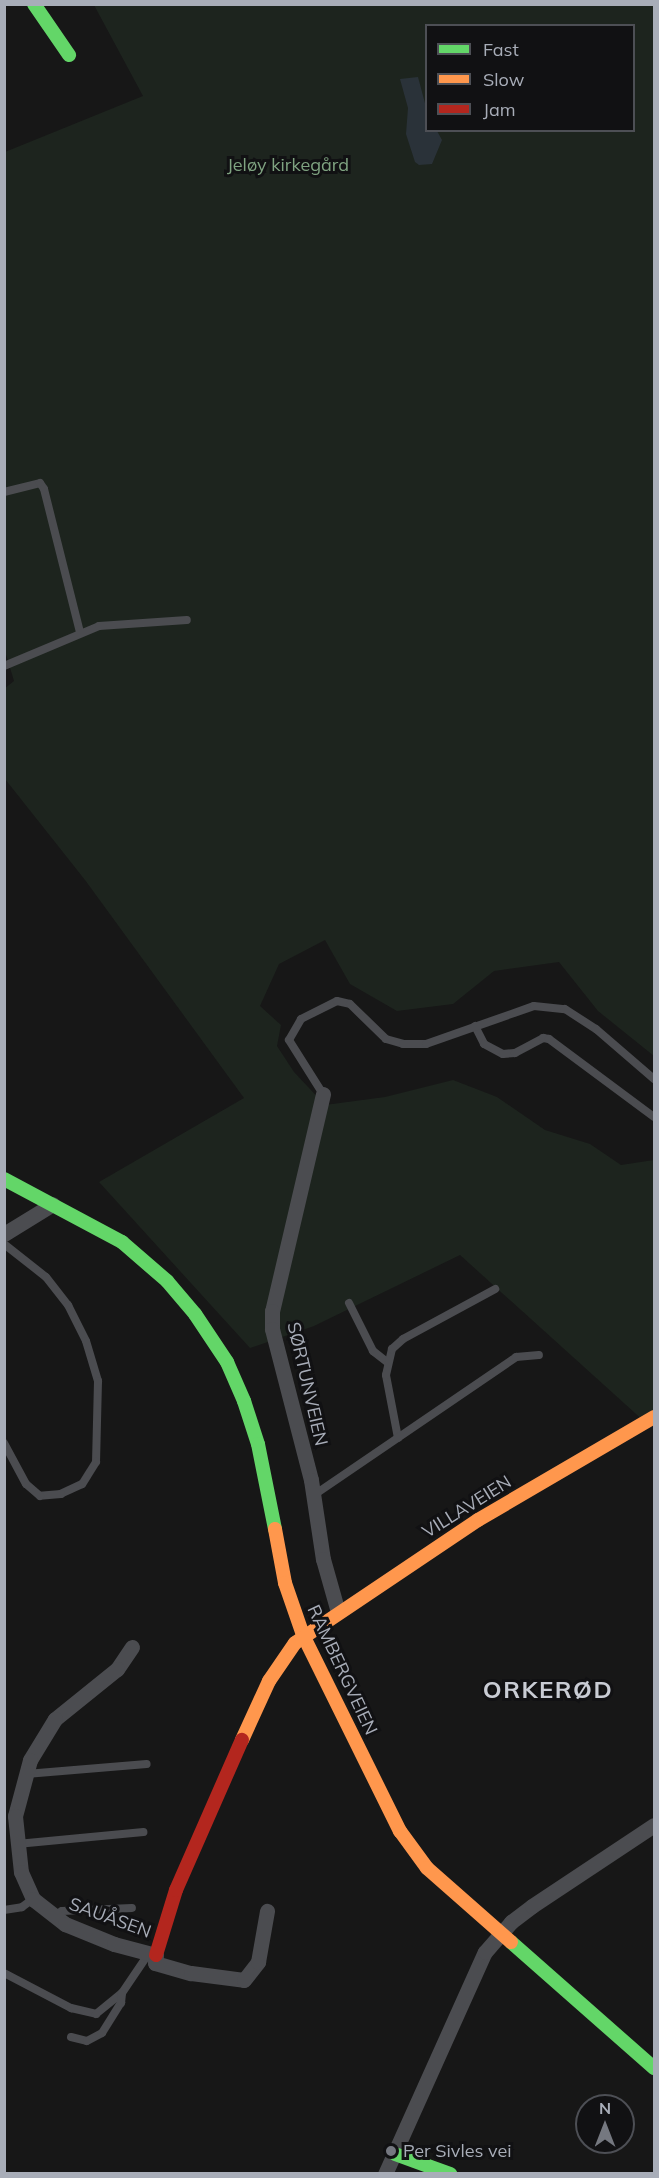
<!DOCTYPE html>
<meta charset="utf-8">
<style>
body{margin:0}
#map{position:relative;width:659px;height:2178px;overflow:hidden;background:#171717;font-family:Mulish,sans-serif}
div>[style]{position:absolute}
[style*='--x']{left:calc(var(--x)*1px);top:calc(var(--y)*1px);width:calc(var(--w)*1px);rotate:calc(var(--a)*1deg)}
.green>*{inset:0;background:#1d241e}
.water>*{inset:0;background:#2a3239}
.lane>*{height:8px;margin:-4px;padding:0 4px;transform-origin:4px;border-radius:4px;background:#4b4c50}
.street>*{height:15px;margin:-7.5px;padding:0 7.5px;transform-origin:7.5px;border-radius:7.5px;background:#4b4c50}
.fast>*{height:14px;margin:-7px;padding:0 7px;transform-origin:7px;border-radius:7px;background:#63d668}
.slow>*{height:14px;margin:-7px;padding:0 7px;transform-origin:7px;border-radius:7px;background:#ff974d}
.jam>*{height:14px;margin:-7px;padding:0 7px;transform-origin:7px;border-radius:7px;background:#b3261e}
.dots>*{width:16px;height:16px;translate:-50% -50%;box-sizing:border-box;border:3px solid #111113;border-radius:50%}
span{translate:-50% -50%;white-space:nowrap;text-align:center;line-height:1.15;-webkit-text-stroke:6px #111113;paint-order:stroke}
.park-label{font-size:18px;color:#7fa381}
.street-label{font-size:18px;color:#a8adb8}
.poi-label{font-size:18px;color:#a8adb8}
.left{translate:0 -50%;text-align:left}
.district-label{font-size:24px;color:#c9ccd4;font-weight:700;letter-spacing:1.5px}
.frame{position:absolute;inset:0;border:6px solid #a8adb8;pointer-events:none}
.legend{position:absolute;left:425px;top:24px;width:210px;height:108px;box-sizing:border-box;background:#111113;border:2px solid #4d4f55;margin:0;padding:8px 10px;list-style:none;font-size:18px;color:#a8adb8}
.legend li{display:flex;align-items:center;gap:12px;height:30px}
.legend b{width:30px;border:2px solid #4d4f55}
.north{position:absolute;left:575px;top:2094px;width:60px;height:60px;box-sizing:border-box;background:#111113;border:2px solid #4d4f55;border-radius:50%;rotate:0deg;font-size:16px;font-weight:700;line-height:24px;text-align:center;color:#a8adb8}
.north::after{content:'';display:block;margin:auto;width:21px;height:27px;background:#757880;clip-path:polygon(50% 0,100% 100%,50% 72%,0 100%)}
</style>
<div id="map">
<div class="green">
<div style="clip-path:polygon(evenodd,94px 5px,654px 5px,654px 1056px,598px 1011px,559px 962px,494px 971px,453px 1004px,397px 1011px,350px 984px,325px 940px,279px 964px,260px 1006px,281px 1025px,277px 1046px,294px 1072px,325px 1105px,385px 1097px,453px 1080px,497px 1097px,545px 1130px,590px 1144px,621px 1165px,654px 1160px,654px 1417px,646px 1423px,460px 1255px,314px 1326px,250px 1348px,99px 1182px,244px 1098px,85px 880px,5px 779px,4px 689px,14px 681px,4px 648px,5px 152px,143px 96px,94px 5px,426px 26px,634px 26px,634px 130px,426px 130px,426px 26px)"></div>
</div>
<div class="water">
<div style="clip-path:polygon(418px 77px,426px 107px,426px 130px,437px 131px,442px 140px,432px 164px,419px 165px,415px 162px,406px 134px,408px 108px,400px 79px)"></div>
</div>
<div class="lane">
<div style="--x:4;--y:492;--w:37;--a:-14"></div>
<div style="--x:40;--y:483;--w:7;--a:56"></div>
<div style="--x:44;--y:489;--w:147;--a:75.9"></div>
<div style="--x:4;--y:666;--w:103;--a:-22.8"></div>
<div style="--x:99;--y:626;--w:88;--a:-3.9"></div>
<div style="--x:475;--y:1026;--w:20;--a:63"></div>
<div style="--x:484;--y:1044;--w:21;--a:28"></div>
<div style="--x:503;--y:1054;--w:12;--a:-5"></div>
<div style="--x:515;--y:1053;--w:32;--a:-28"></div>
<div style="--x:543;--y:1038;--w:6;--a:9"></div>
<div style="--x:549;--y:1039;--w:131;--a:36.6"></div>
<div style="--x:323;--y:1094;--w:64;--a:-122.2"></div>
<div style="--x:289;--y:1040;--w:24;--a:-60"></div>
<div style="--x:301;--y:1019;--w:40;--a:-26.6"></div>
<div style="--x:337;--y:1001;--w:13;--a:13"></div>
<div style="--x:350;--y:1004;--w:50;--a:44.2"></div>
<div style="--x:386;--y:1039;--w:18;--a:16"></div>
<div style="--x:403;--y:1044;--w:23;--a:0"></div>
<div style="--x:426;--y:1044;--w:114;--a:-19.4"></div>
<div style="--x:534;--y:1006;--w:31;--a:6"></div>
<div style="--x:565;--y:1009;--w:37;--a:33"></div>
<div style="--x:596;--y:1029;--w:77;--a:40.8"></div>
<div style="--x:4;--y:1244;--w:53;--a:38.2"></div>
<div style="--x:46;--y:1277;--w:36;--a:52"></div>
<div style="--x:68;--y:1305;--w:40;--a:63.4"></div>
<div style="--x:86;--y:1341;--w:42;--a:73.3"></div>
<div style="--x:98;--y:1381;--w:81;--a:91.4"></div>
<div style="--x:96;--y:1462;--w:26;--a:122"></div>
<div style="--x:82;--y:1484;--w:23;--a:155"></div>
<div style="--x:61;--y:1494;--w:21;--a:175"></div>
<div style="--x:40;--y:1496;--w:18;--a:-139"></div>
<div style="--x:26;--y:1484;--w:47;--a:-118.2"></div>
<div style="--x:349;--y:1303;--w:54;--a:63.4"></div>
<div style="--x:373;--y:1351;--w:18;--a:38"></div>
<div style="--x:398;--y:1438;--w:64;--a:-100.8"></div>
<div style="--x:386;--y:1375;--w:27;--a:-77"></div>
<div style="--x:392;--y:1349;--w:15;--a:-42"></div>
<div style="--x:403;--y:1339;--w:105;--a:-28.5"></div>
<div style="--x:314;--y:1495;--w:245;--a:-34.3"></div>
<div style="--x:516;--y:1357;--w:23;--a:-5"></div>
<div style="--x:26;--y:1774;--w:121;--a:-4.7"></div>
<div style="--x:17;--y:1844;--w:127;--a:-5.4"></div>
<div style="--x:4;--y:1910;--w:18;--a:-9"></div>
<div style="--x:22;--y:1907;--w:14;--a:-36"></div>
<div style="--x:54;--y:1916;--w:9;--a:-32"></div>
<div style="--x:62;--y:1911;--w:70;--a:-2.5"></div>
<div style="--x:4;--y:1973;--w:76;--a:27.6"></div>
<div style="--x:71;--y:2008;--w:26;--a:13"></div>
<div style="--x:96;--y:2014;--w:33;--a:-39"></div>
<div style="--x:122;--y:1993;--w:48;--a:-56"></div>
<div style="--x:71;--y:2037;--w:16;--a:14"></div>
<div style="--x:87;--y:2041;--w:17;--a:-28"></div>
<div style="--x:102;--y:2033;--w:36;--a:-58"></div>
<div style="--x:121;--y:2003;--w:10;--a:-84"></div>
</div>
<div class="street">
<div style="--x:323;--y:1094;--w:223;--a:103.2"></div>
<div style="--x:272;--y:1311;--w:18;--a:90"></div>
<div style="--x:272;--y:1329;--w:156;--a:75.5"></div>
<div style="--x:311;--y:1480;--w:80;--a:81.4"></div>
<div style="--x:323;--y:1559;--w:55;--a:74.2"></div>
<div style="--x:4;--y:1234;--w:57;--a:-31.5"></div>
<div style="--x:132;--y:1647;--w:27;--a:124"></div>
<div style="--x:117;--y:1669;--w:80;--a:141.1"></div>
<div style="--x:55;--y:1719;--w:48;--a:121.4"></div>
<div style="--x:30;--y:1760;--w:58;--a:105"></div>
<div style="--x:15;--y:1816;--w:56;--a:83.9"></div>
<div style="--x:21;--y:1872;--w:30;--a:66"></div>
<div style="--x:33;--y:1899;--w:41;--a:38"></div>
<div style="--x:65;--y:1924;--w:53;--a:22.2"></div>
<div style="--x:114;--y:1944;--w:43;--a:14.7"></div>
<div style="--x:156;--y:1955;--w:8;--a:97"></div>
<div style="--x:155;--y:1963;--w:37;--a:16"></div>
<div style="--x:191;--y:1973;--w:53;--a:7.5"></div>
<div style="--x:244;--y:1980;--w:23;--a:-52"></div>
<div style="--x:258;--y:1962;--w:52;--a:-80"></div>
<div style="--x:385;--y:2174;--w:243;--a:-65.8"></div>
<div style="--x:485;--y:1952;--w:40;--a:-49"></div>
<div style="--x:511;--y:1922;--w:26;--a:-37"></div>
<div style="--x:532;--y:1906;--w:146;--a:-33.6"></div>
</div>
<div class="fast">
<div style="--x:34;--y:4;--w:62;--a:55.5"></div>
<div style="--x:4;--y:1179;--w:134;--a:28.1"></div>
<div style="--x:122;--y:1242;--w:60;--a:40.9"></div>
<div style="--x:167;--y:1281;--w:43;--a:49.7"></div>
<div style="--x:195;--y:1314;--w:58;--a:56.3"></div>
<div style="--x:227;--y:1362;--w:43;--a:66.4"></div>
<div style="--x:244;--y:1401;--w:45;--a:72"></div>
<div style="--x:258;--y:1444;--w:87;--a:78.7"></div>
<div style="--x:511;--y:1942;--w:191;--a:41.4"></div>
<div style="--x:395;--y:2154;--w:59;--a:20"></div>
</div>
<div class="slow">
<div style="--x:275;--y:1529;--w:55;--a:79.5"></div>
<div style="--x:285;--y:1583;--w:55;--a:70.9"></div>
<div style="--x:303;--y:1635;--w:219;--a:63.7"></div>
<div style="--x:400;--y:1831;--w:46;--a:53.9"></div>
<div style="--x:427;--y:1868;--w:112;--a:41.4"></div>
<div style="--x:242;--y:1740;--w:65;--a:-65.4"></div>
<div style="--x:269;--y:1681;--w:46;--a:-55.6"></div>
<div style="--x:295;--y:1643;--w:220;--a:-33.9"></div>
<div style="--x:478;--y:1520;--w:204;--a:-30.3"></div>
</div>
<div class="jam">
<div style="--x:156;--y:1955;--w:68;--a:-72.9"></div>
<div style="--x:176;--y:1890;--w:164;--a:-66.3"></div>
</div>
<div class="dots">
<div style="left:391px;top:2151px;background:#757880"></div>
</div>
<div class="park-label">
<span style="left:288px;top:165px">Jeløy kirkegård</span>
</div>
<div class="street-label">
<span style="left:307px;top:1384px;rotate:77deg">SØRTUNVEIEN</span>
<span style="left:467px;top:1507px;rotate:-32deg">VILLAVEIEN</span>
<span style="left:342px;top:1670px;rotate:65deg">RAMBERGVEIEN</span>
<span style="left:110px;top:1918px;rotate:20deg">SAUÅSEN</span>
</div>
<div class="poi-label">
<span class="left" style="left:403px;top:2151px">Per Sivles vei</span>
</div>
<div class="district-label">
<span style="left:548px;top:1690px">ORKERØD</span>
</div>
<div class="frame"></div>
<ul class="legend">
<li><b style="height:8px;background:#63d668"></b>Fast</li>
<li><b style="height:8px;background:#ff974d"></b>Slow</li>
<li><b style="height:8px;background:#b3261e"></b>Jam</li>
</ul>
<div class="north">N</div>
</div>
